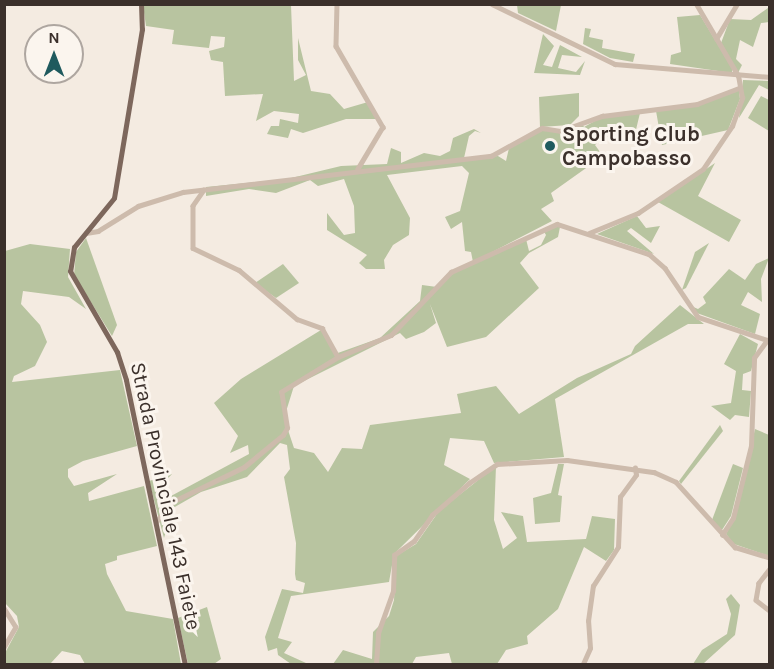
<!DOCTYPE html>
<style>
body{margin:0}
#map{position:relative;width:774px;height:669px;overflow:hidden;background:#f4ebe1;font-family:Karla,sans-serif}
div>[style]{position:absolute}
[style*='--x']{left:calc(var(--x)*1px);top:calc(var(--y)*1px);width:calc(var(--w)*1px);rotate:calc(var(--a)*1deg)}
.green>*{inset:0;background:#b8c4a0}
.minor>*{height:4.5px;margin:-2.25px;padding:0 2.25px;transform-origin:2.25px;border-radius:2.25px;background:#cdbbac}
.major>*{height:5px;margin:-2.5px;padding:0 2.5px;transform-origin:2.5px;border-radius:2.5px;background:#7d675c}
.dots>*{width:16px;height:16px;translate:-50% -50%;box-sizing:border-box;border:3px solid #fbf5ee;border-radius:50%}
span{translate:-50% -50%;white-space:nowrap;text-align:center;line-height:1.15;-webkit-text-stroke:6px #fbf5ee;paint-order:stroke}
.poi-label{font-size:21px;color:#3b302b;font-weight:700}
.left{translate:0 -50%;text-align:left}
.street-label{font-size:21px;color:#3b302b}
.frame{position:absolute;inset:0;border:6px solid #3b302b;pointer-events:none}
.north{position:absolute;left:24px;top:24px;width:60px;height:60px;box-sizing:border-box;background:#fbf5ee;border:2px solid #aea6a0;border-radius:50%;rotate:0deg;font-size:16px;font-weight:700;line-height:24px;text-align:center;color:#3b302b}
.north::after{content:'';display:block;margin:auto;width:21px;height:27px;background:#1f5a5e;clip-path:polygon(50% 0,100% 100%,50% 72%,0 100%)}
</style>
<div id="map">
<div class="green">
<div style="clip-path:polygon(143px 5px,291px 5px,294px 81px,306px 75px,298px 60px,298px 38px,311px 91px,330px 94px,344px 109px,368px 102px,380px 119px,346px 119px,303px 133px,291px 129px,288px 138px,267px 134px,271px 126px,279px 126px,280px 119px,298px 123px,299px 114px,274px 111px,256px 121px,263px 94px,225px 96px,223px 62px,211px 60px,209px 51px,224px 47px,225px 37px,211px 36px,209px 48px,172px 44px,174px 30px,146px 26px)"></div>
<div style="clip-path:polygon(517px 5px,561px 5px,556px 31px,518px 13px)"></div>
<div style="clip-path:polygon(768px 8px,769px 22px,761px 23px,753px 47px,740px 40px,736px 59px,742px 65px,738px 73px,721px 43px,730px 19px,751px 20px)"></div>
<div style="clip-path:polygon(700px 15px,732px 68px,732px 73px,670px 64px,671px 55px,681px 52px,677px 17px)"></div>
<div style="clip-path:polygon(585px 28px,591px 29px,589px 37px,603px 40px,602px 48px,635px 54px,633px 62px,610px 58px,583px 44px)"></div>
<div style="clip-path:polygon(543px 34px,554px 46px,543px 65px,552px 67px,560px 45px,582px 57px,562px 55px,558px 68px,576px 72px,585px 61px,580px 75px,534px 73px)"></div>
<div style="clip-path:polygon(743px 80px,769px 81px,769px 90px,759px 85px,739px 118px)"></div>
<div style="clip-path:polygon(739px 90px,740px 99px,728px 130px,662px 145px,656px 111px,697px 106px)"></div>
<div style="clip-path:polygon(579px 93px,579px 116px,570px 125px,540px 127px,539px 97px)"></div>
<div style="clip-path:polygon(761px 96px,769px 100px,769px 131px,748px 118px)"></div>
<div style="clip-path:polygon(640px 113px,634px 138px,604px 137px,595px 145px,603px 156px,551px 193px,554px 201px,541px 209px,552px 221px,473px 262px,471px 252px,465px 251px,462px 222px,451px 229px,445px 217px,460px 211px,469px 173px,462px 166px,387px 175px,410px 218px,409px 235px,393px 245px,384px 260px,385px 269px,366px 269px,359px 263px,367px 255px,327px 230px,327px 213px,344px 235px,355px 233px,354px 206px,344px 179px,318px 186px,310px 180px,276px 193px,249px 189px,206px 196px,206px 187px,287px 179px,341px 166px,387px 164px,391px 148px,401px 152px,401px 163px,424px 153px,440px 156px,450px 151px,453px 138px,474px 129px,481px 133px,475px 131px,469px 136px,464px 158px,498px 156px,506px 161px,509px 148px,542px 129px,558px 132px,582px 124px,584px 127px,602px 117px)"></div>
<div style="clip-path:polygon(715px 163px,698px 196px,741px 220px,729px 242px,658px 202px)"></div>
<div style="clip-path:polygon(637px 216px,646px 228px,660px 226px,651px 243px,631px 228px,627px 231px,654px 254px,597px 234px)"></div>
<div style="clip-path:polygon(555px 226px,560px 227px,558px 237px,529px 253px,520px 263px,539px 288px,486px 337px,447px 347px,430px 304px,436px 323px,424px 332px,406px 339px,400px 333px,294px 386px,284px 418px,294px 448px,314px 453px,328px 472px,342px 448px,362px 449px,370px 425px,461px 413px,457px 394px,496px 386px,519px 414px,577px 378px,631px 354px,635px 346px,680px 305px,704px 324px,688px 324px,555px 399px,564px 457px,494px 463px,484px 441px,450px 438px,444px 465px,470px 479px,394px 554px,389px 582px,291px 596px,278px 638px,292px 642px,284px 653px,306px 663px,291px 664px,278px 655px,277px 648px,268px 651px,265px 637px,282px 589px,303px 593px,305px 583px,296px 580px,295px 574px,296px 543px,284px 477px,290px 469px,287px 445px,280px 443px,247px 477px,201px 492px,173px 508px,164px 538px,149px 481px,172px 474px,155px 492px,168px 489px,171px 496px,249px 454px,248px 445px,230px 453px,238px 436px,214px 403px,241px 379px,321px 330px,335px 354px,380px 338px,420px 301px,422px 285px,437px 287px,452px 273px,526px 239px,529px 251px,541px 245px,546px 235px,543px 230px)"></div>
<div style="clip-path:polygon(86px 238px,117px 325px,112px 336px,74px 275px,76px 252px)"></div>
<div style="clip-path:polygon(709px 243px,686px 288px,682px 290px,695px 252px)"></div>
<div style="clip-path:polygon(30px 244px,70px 249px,68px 277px,86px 309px,69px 297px,23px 291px,21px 304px,40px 325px,47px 342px,35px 366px,14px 376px,12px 382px,120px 370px,137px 446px,83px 461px,68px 469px,68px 477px,74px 486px,117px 474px,88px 493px,89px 501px,144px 486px,157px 546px,117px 556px,117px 560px,105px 564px,107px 574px,126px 611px,173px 619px,181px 664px,85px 664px,80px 655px,62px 651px,50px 664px,5px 664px,5px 653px,19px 627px,17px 616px,5px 603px,5px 251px)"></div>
<div style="clip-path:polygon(769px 258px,761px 279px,762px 302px,748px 292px,741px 305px,760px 314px,755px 334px,694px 312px,691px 306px,698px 309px,706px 303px,703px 297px,729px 269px,745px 280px,756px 264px)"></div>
<div style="clip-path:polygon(283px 264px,299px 283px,276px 298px,255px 283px)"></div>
<div style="clip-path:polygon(740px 334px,758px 344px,751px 371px,743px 374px,742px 390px,751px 391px,749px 417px,735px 415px,730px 420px,711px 406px,731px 403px,736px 371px,724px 364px)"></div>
<div style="clip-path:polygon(720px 425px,723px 431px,681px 484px,679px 481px)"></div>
<div style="clip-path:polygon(755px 429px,769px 435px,769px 556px,734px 544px,726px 534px,735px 517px)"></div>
<div style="clip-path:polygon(558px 464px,564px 464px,558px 495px,562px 496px,560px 522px,535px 524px,533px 498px,551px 493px)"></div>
<div style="clip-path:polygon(733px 464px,743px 468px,731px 516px,722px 530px,712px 520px)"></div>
<div style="clip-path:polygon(496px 466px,494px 520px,503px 549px,517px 538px,501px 512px,523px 516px,527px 542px,586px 539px,592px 516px,615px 519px,614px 550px,606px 561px,584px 547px,558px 609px,527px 636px,528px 644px,506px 650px,497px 664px,452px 664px,449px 653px,416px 657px,412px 664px,333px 664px,343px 650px,372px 659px,373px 632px,389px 616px,394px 600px,396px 556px,416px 544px,439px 511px)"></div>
<div style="clip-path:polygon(731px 594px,740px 605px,735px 635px,704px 663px,693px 664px,702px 650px,727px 634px,731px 614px,726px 599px)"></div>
<div style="clip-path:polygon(207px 607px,221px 659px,214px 664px,188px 664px,178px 618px)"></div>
</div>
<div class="minor">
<div style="--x:337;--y:4;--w:42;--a:91.4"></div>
<div style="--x:336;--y:46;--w:94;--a:59.9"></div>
<div style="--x:383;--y:127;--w:49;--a:120.8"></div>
<div style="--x:492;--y:4;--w:137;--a:26"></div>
<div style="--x:615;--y:64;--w:156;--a:4.8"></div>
<div style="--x:716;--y:39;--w:41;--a:-59"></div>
<div style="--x:204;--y:190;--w:19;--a:125"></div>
<div style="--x:193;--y:206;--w:42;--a:90"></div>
<div style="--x:193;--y:248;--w:51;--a:25.6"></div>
<div style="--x:239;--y:270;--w:76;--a:40.2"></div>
<div style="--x:297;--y:319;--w:27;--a:20"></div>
<div style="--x:322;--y:328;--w:33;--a:61"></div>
<div style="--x:338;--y:357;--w:57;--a:-22.5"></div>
<div style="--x:391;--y:335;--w:87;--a:-46.4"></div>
<div style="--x:451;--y:272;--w:116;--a:-24.4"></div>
<div style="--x:557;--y:224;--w:97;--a:18.1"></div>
<div style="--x:649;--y:254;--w:21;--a:41"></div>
<div style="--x:665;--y:268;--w:59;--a:56"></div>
<div style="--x:698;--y:317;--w:76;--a:18.4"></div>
<div style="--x:86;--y:233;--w:12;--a:-9"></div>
<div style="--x:98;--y:231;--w:47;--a:-32"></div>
<div style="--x:138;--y:206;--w:47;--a:-17.3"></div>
<div style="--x:183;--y:192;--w:310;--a:-6.7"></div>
<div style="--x:491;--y:156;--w:58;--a:-28.8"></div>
<div style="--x:542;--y:128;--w:18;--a:9"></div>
<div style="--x:560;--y:131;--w:45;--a:-19.7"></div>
<div style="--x:602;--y:116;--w:96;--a:-7.2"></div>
<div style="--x:697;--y:104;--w:45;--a:-20.9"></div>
<div style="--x:589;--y:233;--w:53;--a:-22.2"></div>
<div style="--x:638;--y:213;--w:78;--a:-34.1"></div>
<div style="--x:703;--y:169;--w:52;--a:-56"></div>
<div style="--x:732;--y:126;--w:30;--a:-70"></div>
<div style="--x:742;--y:98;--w:22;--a:-100"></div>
<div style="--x:738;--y:76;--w:83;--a:-120.3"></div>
<div style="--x:156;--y:522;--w:26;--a:-51"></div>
<div style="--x:172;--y:502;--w:80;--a:-25.9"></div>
<div style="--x:244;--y:467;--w:50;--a:-39.4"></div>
<div style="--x:283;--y:435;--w:8;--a:-60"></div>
<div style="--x:287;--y:428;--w:36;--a:-99"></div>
<div style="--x:281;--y:392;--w:67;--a:-31.6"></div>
<div style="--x:722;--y:535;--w:20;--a:-57"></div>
<div style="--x:733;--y:518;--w:74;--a:-76"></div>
<div style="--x:751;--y:446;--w:88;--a:-88"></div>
<div style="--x:754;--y:358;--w:22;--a:-54"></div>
<div style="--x:770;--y:569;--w:18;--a:128"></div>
<div style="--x:759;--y:583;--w:17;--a:100"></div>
<div style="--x:756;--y:600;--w:18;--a:38"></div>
<div style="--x:4;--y:608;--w:22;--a:58"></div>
<div style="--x:16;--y:627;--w:24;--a:120"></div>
<div style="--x:376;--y:664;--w:31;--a:-86"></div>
<div style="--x:378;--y:633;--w:45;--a:-70.3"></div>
<div style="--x:393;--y:591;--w:36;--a:-88"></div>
<div style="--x:394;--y:555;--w:24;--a:-35"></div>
<div style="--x:414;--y:541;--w:32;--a:-55"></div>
<div style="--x:432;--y:515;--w:49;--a:-40.9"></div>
<div style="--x:469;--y:483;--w:34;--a:-34"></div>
<div style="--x:497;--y:464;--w:70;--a:-3.3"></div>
<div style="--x:567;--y:460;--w:88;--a:7.9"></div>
<div style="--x:654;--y:472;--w:24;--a:24"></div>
<div style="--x:676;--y:482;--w:88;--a:47.8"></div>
<div style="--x:735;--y:547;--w:37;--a:17"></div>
<div style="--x:583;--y:664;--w:17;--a:-66"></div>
<div style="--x:590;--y:648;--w:27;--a:-94"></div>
<div style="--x:588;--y:621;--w:35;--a:-82"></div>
<div style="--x:593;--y:586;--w:46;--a:-57.3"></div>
<div style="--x:618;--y:547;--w:50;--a:-87.7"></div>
<div style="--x:620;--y:497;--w:27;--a:-54"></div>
<div style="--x:636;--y:475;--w:7;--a:-98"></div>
</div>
<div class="major">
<div style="--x:141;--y:4;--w:25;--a:88"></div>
<div style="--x:142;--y:29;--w:171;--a:99.4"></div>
<div style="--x:114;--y:198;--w:63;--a:129.2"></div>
<div style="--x:74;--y:247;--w:24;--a:99"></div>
<div style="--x:70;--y:271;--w:94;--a:59.9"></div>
<div style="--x:117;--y:352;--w:29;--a:72"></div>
<div style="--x:126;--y:380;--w:290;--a:78.3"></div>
</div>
<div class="dots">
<div style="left:550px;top:146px;background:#1f5a5e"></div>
</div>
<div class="poi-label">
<span class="left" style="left:562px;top:146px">Sporting Club<br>Campobasso</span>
</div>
<div class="street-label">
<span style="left:166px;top:496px;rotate:78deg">Strada Provinciale 143 Faiete</span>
</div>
<div class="frame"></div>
<div class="north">N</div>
</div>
